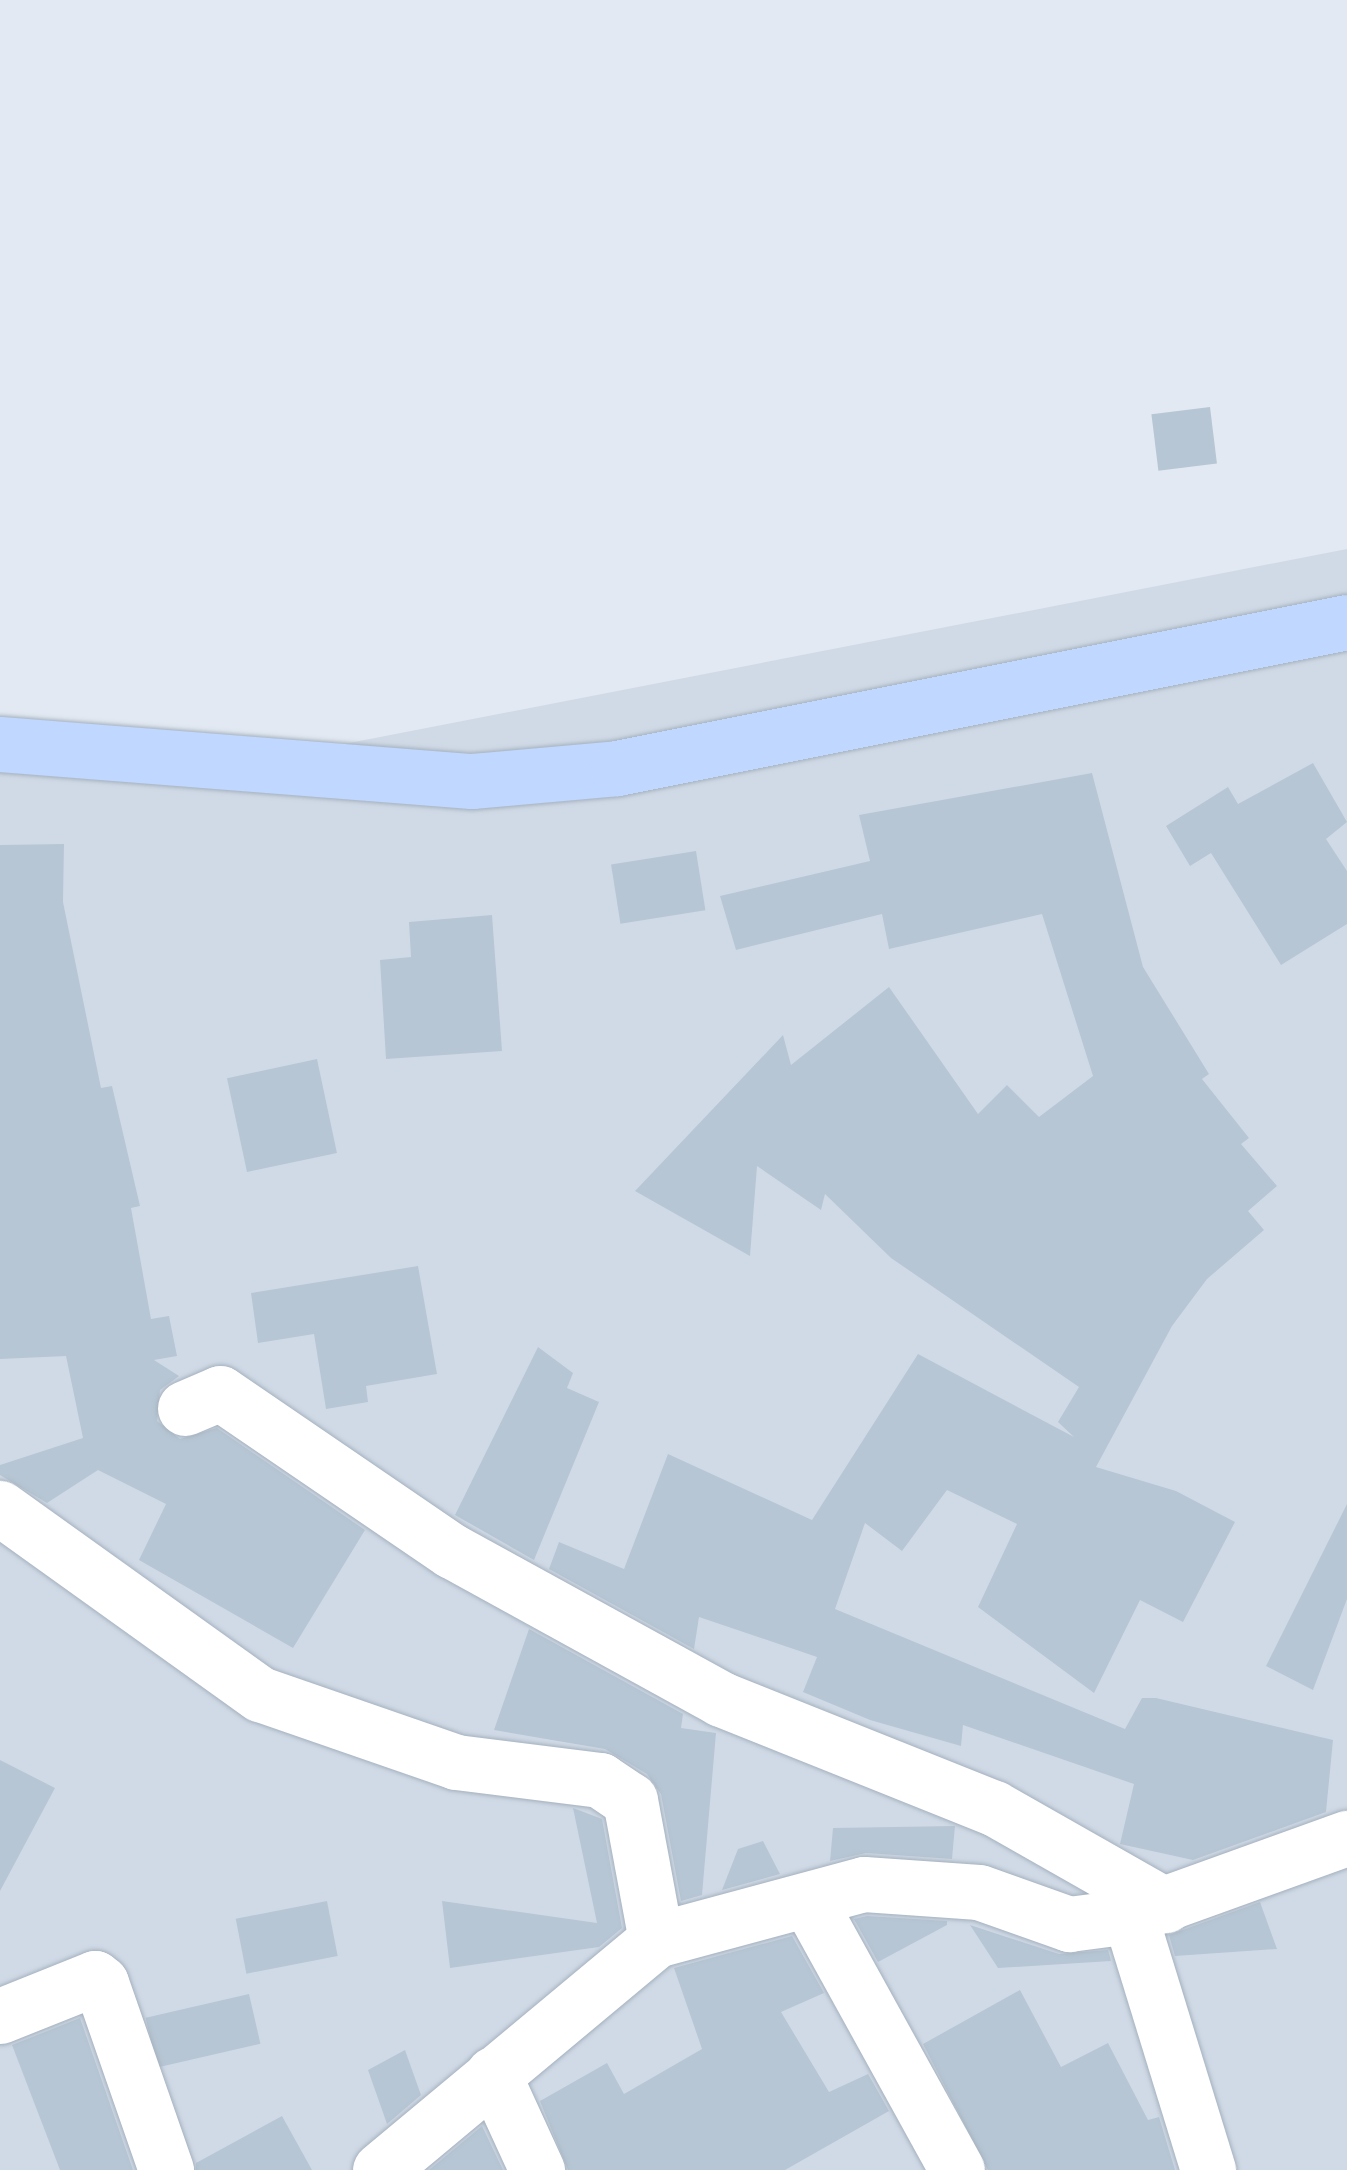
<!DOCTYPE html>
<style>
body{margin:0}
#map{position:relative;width:1347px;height:2170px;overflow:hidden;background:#e2e9f2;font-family:Quicksand,sans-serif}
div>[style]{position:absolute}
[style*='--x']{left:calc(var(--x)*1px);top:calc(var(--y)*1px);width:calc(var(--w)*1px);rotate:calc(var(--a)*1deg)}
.residential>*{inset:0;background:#d0dae7}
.building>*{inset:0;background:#b7c6d4;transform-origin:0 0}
.roads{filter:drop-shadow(0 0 2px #a5b1be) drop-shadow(0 0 2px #a5b1be)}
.street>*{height:55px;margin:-27.5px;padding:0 27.5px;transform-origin:27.5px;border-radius:27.5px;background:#fff}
.secondary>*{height:55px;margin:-27.5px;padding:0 27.5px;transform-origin:27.5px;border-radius:27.5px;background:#c0d7ff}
span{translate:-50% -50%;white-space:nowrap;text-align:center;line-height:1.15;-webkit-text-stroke:9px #fff;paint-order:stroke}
</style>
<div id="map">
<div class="residential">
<div style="clip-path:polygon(1347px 549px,1347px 2170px,0 2170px,0 742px,221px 768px)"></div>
</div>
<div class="building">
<div style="left:1210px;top:407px;width:57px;height:59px;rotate:83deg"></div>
<div style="clip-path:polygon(1313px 763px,1347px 822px,1326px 839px,1347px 871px,1347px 924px,1281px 965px,1211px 853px,1190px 866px,1166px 826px,1228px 787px,1238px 804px)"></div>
<div style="clip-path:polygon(1092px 773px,1143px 967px,1209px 1074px,1202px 1079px,1249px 1138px,1241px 1144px,1277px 1186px,1248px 1211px,1264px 1230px,1207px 1279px,1172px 1326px,1096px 1467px,1176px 1491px,1235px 1522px,1183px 1622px,1140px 1600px,1094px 1693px,978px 1607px,1017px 1524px,947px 1490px,902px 1551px,865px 1523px,835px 1609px,1125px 1729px,1142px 1698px,1156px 1698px,1333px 1740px,1326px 1812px,1193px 1860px,1120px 1844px,1134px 1784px,963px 1725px,961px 1746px,870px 1720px,803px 1692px,817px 1657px,699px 1617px,694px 1649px,549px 1569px,559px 1542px,624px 1569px,668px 1454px,812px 1520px,918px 1354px,1074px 1437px,1058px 1422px,1079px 1387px,891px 1258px,825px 1194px,821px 1210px,757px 1166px,750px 1256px,635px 1191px,783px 1035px,791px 1065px,889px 987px,978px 1114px,1007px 1085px,1039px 1117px,1093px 1076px,1042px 914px,889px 949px,882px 914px,736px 950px,720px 896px,870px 861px,859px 815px)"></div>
<div style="clip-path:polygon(64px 844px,63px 902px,101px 1088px,112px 1086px,140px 1206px,131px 1208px,151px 1319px,169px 1316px,177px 1356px,154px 1360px,179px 1376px,160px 1390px,157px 1421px,180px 1439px,217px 1428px,365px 1530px,293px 1648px,139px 1560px,166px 1504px,98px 1470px,47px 1503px,0 1475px,0 1465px,83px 1438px,66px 1356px,0 1359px,0 845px)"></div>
<div style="left:696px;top:851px;width:60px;height:86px;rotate:81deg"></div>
<div style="clip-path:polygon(492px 915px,502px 1051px,386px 1059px,380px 960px,411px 957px,409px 922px)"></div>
<div style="left:317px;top:1059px;width:96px;height:92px;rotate:78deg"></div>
<div style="clip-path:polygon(418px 1266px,437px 1374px,366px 1386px,368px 1402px,326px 1409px,314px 1334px,258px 1343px,251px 1293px)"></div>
<div style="clip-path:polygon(538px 1347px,573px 1373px,567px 1388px,599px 1402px,534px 1560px,455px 1515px)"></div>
<div style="clip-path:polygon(1347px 1504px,1347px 1599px,1313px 1690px,1266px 1666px)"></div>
<div style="clip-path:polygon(529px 1629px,683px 1714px,681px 1728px,716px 1733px,702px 1895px,681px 1901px,661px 1794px,647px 1774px,605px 1749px,494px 1730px)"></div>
<div style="clip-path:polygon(0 1760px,55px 1788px,0 1891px)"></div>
<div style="clip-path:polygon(573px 1808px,602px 1819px,622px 1928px,599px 1947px,450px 1968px,442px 1901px,597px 1923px)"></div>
<div style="clip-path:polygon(955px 1826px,952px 1859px,866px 1853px,830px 1861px,833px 1828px)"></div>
<div style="clip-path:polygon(763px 1841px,780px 1874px,722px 1890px,738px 1849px)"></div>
<div style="left:327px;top:1901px;width:56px;height:93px;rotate:79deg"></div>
<div style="clip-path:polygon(1260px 1902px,1277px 1949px,1175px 1956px,1169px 1935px)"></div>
<div style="clip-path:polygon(867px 1916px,947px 1921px,947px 1925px,878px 1962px,854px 1919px)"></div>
<div style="clip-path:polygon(970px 1925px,1059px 1954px,1108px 1950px,1111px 1961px,998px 1968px)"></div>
<div style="clip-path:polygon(792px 1936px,824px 1993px,781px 2012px,829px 2092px,868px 2074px,889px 2111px,785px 2170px,568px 2170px,540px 2101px,607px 2063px,624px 2094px,702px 2049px,674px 1968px)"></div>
<div style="clip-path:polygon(1020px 1990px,1061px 2067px,1108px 2043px,1148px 2120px,1159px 2117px,1175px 2170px,988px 2170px,923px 2044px)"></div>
<div style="left:249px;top:1994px;width:51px;height:106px;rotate:77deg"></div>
<div style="clip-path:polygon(80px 2018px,133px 2170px,60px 2170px,12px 2045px)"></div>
<div style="clip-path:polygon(405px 2050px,421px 2095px,387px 2124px,368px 2070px)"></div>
<div style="clip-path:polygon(282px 2116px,312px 2170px,196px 2170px,196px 2163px)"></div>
<div style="clip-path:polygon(482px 2126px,503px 2170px,429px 2170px)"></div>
</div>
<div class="roads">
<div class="street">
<div style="--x:185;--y:1408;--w:38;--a:-23"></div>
<div style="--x:220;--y:1393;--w:281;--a:34.3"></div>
<div style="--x:452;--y:1551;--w:307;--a:28.8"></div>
<div style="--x:721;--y:1699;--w:294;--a:21.8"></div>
<div style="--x:994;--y:1808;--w:197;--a:29.6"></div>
<div style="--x:0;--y:1508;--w:320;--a:35.6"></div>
<div style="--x:260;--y:1694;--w:207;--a:19.1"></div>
<div style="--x:456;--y:1762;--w:145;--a:7.1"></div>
<div style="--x:600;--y:1780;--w:36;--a:34"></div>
<div style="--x:630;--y:1800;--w:142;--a:79.5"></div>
<div style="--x:808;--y:1900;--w:308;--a:61.1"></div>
<div style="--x:1130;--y:1916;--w:266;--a:72.9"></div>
<div style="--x:0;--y:2016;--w:102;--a:-21.8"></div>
<div style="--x:95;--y:1978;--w:8;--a:40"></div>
<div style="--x:101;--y:1983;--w:198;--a:70.8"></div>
<div style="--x:493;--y:2074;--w:106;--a:65.4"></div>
<div style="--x:380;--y:2170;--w:359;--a:-39.8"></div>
<div style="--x:656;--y:1940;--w:215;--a:-15.1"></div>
<div style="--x:864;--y:1884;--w:115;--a:4"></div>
<div style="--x:979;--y:1892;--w:96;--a:19.6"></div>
<div style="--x:1069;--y:1924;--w:62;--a:-7.5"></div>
<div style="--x:1130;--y:1916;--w:231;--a:-19.8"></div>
</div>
<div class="secondary">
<div style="--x:0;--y:744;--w:473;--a:4.5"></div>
<div style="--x:472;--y:781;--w:146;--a:-5.1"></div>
<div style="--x:617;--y:768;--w:744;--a:-11.31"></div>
</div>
</div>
</div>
